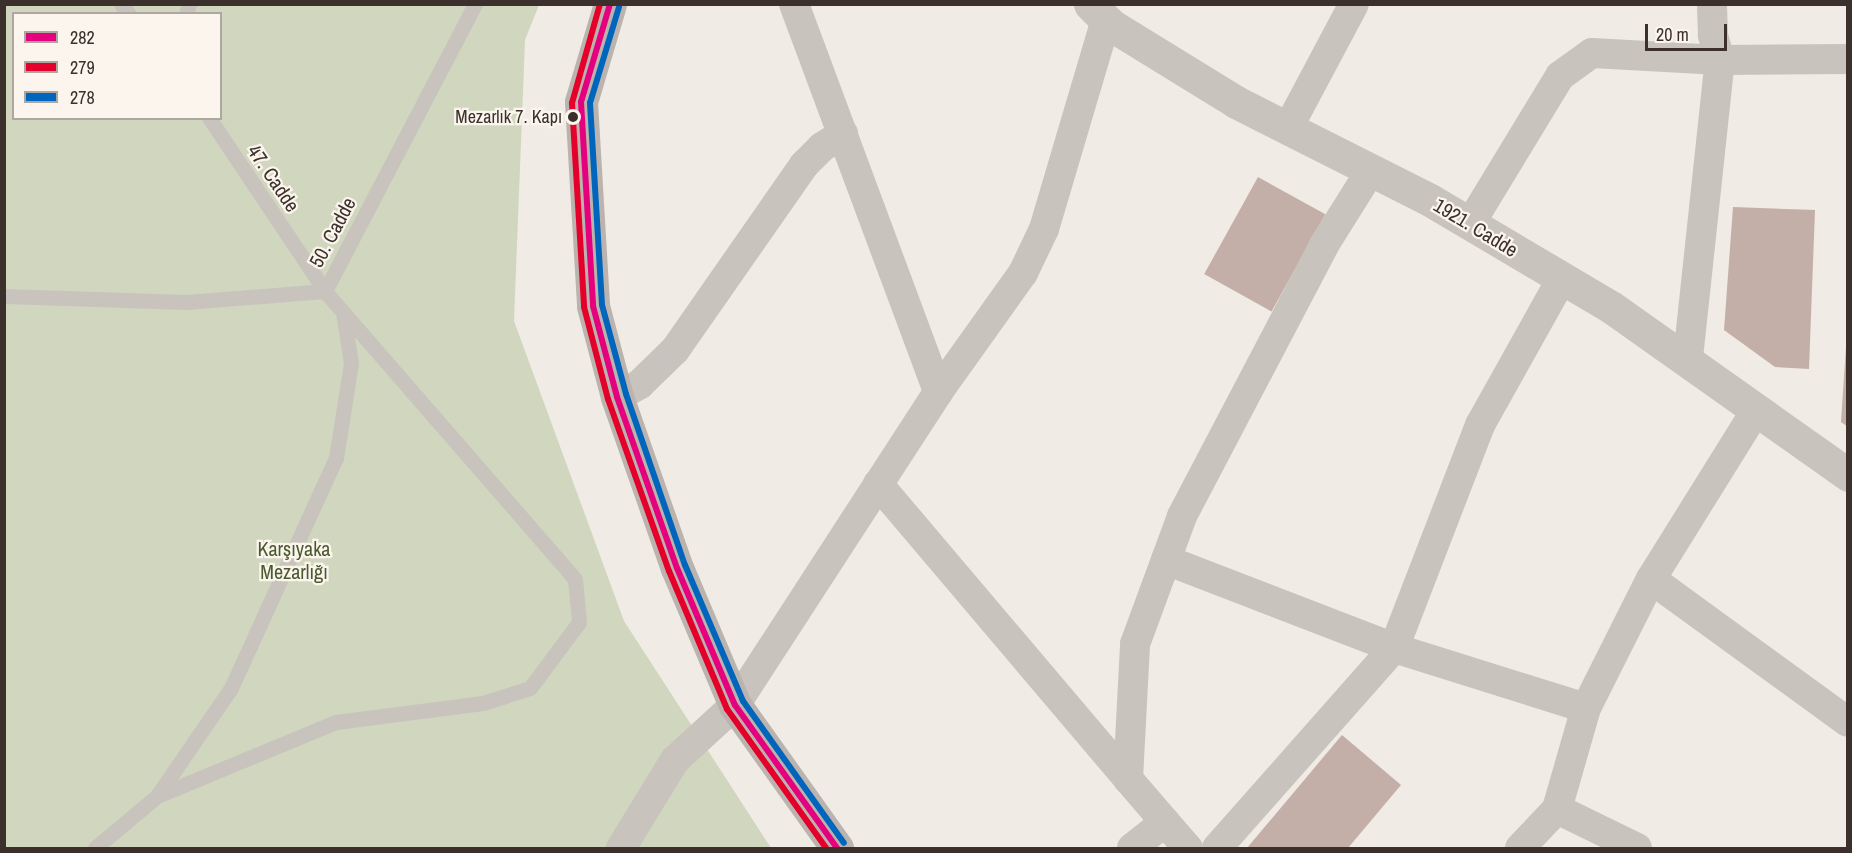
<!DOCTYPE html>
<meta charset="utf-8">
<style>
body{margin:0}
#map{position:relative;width:1852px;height:853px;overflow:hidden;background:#f0ebe5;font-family:"Archivo Narrow",sans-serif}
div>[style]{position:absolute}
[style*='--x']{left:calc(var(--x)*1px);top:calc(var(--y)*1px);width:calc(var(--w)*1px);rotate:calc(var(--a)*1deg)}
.green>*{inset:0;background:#d1d6bf}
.building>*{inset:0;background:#c3afa7;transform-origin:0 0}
.service>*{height:15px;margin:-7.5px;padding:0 7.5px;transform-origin:7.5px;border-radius:7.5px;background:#c9c3be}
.minor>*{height:30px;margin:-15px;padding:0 15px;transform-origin:15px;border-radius:15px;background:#c9c3be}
.tertiary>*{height:33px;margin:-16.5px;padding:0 16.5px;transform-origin:16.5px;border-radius:16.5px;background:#c9c3be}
.secondary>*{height:33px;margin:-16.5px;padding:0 16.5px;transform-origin:16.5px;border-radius:16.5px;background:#bab3ae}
.bus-1>*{height:6px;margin:-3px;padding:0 3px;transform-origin:3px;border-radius:3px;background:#e5007d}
.bus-2>*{height:6px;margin:-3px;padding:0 3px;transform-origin:3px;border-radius:3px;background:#e4002b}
.bus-3>*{height:6px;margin:-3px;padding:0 3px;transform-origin:3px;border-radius:3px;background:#0065bd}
.dots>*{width:16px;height:16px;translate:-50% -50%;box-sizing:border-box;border:3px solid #fbf5ee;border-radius:50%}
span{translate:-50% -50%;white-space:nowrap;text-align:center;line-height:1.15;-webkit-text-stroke:4.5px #fbf5ee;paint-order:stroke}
.bus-label{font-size:18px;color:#3b302b}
.right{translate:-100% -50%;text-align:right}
.street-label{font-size:20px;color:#3b302b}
.park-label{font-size:20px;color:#4a5a2e}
.frame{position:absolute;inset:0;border:6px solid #3b302b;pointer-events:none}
.legend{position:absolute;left:12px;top:12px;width:210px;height:108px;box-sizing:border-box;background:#fbf5ee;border:2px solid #aea6a0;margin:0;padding:8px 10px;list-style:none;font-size:18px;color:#3b302b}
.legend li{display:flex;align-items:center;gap:12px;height:30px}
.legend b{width:30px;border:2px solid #aea6a0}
.scale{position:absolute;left:1645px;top:24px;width:82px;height:27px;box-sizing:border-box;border:3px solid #3b302b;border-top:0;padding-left:8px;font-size:18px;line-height:21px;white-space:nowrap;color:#3b302b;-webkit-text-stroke:4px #fbf5ee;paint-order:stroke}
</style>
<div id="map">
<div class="green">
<div style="clip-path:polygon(evenodd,5px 5px,539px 5px,525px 40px,514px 321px,624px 621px,771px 848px,5px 848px,5px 5px,14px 14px,220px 14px,220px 118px,14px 118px,14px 14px)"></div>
</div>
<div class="building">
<div style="left:1258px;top:177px;width:77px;height:111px;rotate:29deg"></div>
<div style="clip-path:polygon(1733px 207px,1815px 210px,1809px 369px,1775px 367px,1724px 330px)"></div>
<div style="clip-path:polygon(1846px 347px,1848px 347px,1848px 427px,1841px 422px)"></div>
<div style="clip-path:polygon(1342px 735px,1401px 785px,1348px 848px,1247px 848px)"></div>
</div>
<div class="service">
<div style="--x:121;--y:4;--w:13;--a:51"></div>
<div style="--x:186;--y:14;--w:10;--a:-73"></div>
<div style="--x:325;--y:291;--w:324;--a:-62.4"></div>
<div style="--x:4;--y:296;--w:182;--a:1.9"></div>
<div style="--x:186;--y:302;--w:139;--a:-4.5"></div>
<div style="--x:157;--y:796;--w:131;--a:-55.6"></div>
<div style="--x:231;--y:688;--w:253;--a:-65.5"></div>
<div style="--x:336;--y:458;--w:96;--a:-81"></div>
<div style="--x:351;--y:363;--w:52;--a:-98.9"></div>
<div style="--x:95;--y:848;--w:81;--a:-40"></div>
<div style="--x:157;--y:796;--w:194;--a:-22.5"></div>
<div style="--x:336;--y:722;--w:148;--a:-7.4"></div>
<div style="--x:483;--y:703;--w:49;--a:-17.7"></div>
<div style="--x:530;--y:688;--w:82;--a:-53.4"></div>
<div style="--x:579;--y:622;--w:43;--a:-95.3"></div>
<div style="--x:575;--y:579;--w:381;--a:-131"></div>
<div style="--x:325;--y:291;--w:208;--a:-123.8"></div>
</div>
<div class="minor">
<div style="--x:794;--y:4;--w:414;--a:69.6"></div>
<div style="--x:1288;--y:128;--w:140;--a:-62"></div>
<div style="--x:1470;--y:224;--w:173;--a:-58.7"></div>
<div style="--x:1560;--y:76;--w:39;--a:-36"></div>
<div style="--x:1592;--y:53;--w:128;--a:3.1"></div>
<div style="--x:1720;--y:60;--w:128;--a:-0.4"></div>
<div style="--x:1688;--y:358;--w:300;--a:-83.9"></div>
<div style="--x:1720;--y:60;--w:26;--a:-106"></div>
<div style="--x:1713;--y:35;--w:31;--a:-92"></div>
<div style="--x:617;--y:397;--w:26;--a:-29"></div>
<div style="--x:640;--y:384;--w:49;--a:-44.2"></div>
<div style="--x:675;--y:350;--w:226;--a:-55.1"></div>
<div style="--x:804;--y:165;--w:25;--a:-45"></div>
<div style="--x:822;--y:147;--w:25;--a:-32"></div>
<div style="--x:878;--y:484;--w:387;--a:49.7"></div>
<div style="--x:1166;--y:560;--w:244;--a:21.1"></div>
<div style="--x:1394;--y:648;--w:201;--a:17.4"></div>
<div style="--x:1651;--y:579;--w:243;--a:36"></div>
<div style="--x:1557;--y:809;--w:89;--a:26"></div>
<div style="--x:1165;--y:822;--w:35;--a:49"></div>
<div style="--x:621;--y:848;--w:103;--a:-58.5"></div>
<div style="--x:675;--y:760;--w:81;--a:-42.5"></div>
<div style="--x:735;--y:705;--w:373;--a:-57"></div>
<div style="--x:938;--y:392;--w:146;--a:-54.5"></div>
<div style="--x:1023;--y:273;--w:49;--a:-64.5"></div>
<div style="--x:1044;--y:229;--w:218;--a:-73.5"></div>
<div style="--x:1132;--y:848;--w:42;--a:-38.2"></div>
<div style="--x:1165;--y:822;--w:57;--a:-130.7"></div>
<div style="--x:1128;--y:779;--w:135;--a:-87"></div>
<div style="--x:1135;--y:644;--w:136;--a:-69.8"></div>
<div style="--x:1182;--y:516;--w:306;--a:-62.3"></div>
<div style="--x:1324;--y:245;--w:89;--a:-57.9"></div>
<div style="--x:1217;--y:848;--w:267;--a:-48.5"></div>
<div style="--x:1394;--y:648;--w:239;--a:-68.9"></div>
<div style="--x:1480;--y:425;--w:168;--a:-60.8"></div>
<div style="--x:1520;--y:848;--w:54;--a:-46.5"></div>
<div style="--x:1557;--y:809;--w:105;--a:-74"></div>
<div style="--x:1586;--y:708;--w:144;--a:-63.3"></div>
<div style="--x:1651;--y:579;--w:199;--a:-58.1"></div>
</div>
<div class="tertiary">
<div style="--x:1090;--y:4;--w:30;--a:45"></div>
<div style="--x:1111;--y:25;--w:147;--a:31.6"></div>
<div style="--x:1236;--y:102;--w:217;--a:26.8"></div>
<div style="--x:1430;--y:200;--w:210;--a:30.6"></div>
<div style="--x:1611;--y:307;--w:291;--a:35.3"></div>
</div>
<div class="secondary">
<div style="--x:610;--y:4;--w:102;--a:106.5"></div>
<div style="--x:581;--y:102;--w:204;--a:86.6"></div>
<div style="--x:593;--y:306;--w:94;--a:75.2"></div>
<div style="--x:617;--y:397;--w:181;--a:70.7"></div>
<div style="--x:677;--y:568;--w:149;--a:67.1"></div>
<div style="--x:735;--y:705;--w:176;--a:54.5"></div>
</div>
<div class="bus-1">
<div style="--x:610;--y:4;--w:102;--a:106.5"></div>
<div style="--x:581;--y:102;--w:204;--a:86.6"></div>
<div style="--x:593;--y:306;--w:94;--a:75.2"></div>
<div style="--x:617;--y:397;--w:181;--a:70.7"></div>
<div style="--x:677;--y:568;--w:149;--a:67.1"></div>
<div style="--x:735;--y:705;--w:176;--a:54.5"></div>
</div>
<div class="bus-2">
<div style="--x:600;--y:4;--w:103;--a:105.8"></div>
<div style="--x:572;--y:103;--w:204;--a:86.6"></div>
<div style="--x:584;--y:307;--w:95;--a:75.4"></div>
<div style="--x:608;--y:399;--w:182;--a:70.5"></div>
<div style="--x:669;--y:571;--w:150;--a:67.2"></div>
<div style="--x:727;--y:709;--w:171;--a:54.5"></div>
</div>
<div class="bus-3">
<div style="--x:619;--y:7;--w:100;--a:106.8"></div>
<div style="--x:590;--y:103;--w:202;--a:86.6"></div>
<div style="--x:602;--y:305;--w:92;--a:74.9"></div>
<div style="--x:626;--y:394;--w:181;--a:71"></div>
<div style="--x:685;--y:565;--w:148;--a:66.9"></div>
<div style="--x:743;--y:701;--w:174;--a:54.6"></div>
</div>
<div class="dots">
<div style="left:573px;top:117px;background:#3b302b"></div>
</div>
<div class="bus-label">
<span class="right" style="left:562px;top:117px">Mezarlık 7. Kapı</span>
</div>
<div class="street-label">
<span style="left:274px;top:178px;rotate:56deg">47. Cadde</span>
<span style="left:1476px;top:227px;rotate:31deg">1921. Cadde</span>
<span style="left:332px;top:232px;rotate:-62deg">50. Cadde</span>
</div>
<div class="park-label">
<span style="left:294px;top:560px">Karşıyaka<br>Mezarlığı</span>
</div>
<div class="frame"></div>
<ul class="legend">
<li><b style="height:8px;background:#e5007d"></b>282</li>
<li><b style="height:8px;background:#e4002b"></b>279</li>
<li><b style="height:8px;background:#0065bd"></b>278</li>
</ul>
<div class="scale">20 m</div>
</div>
